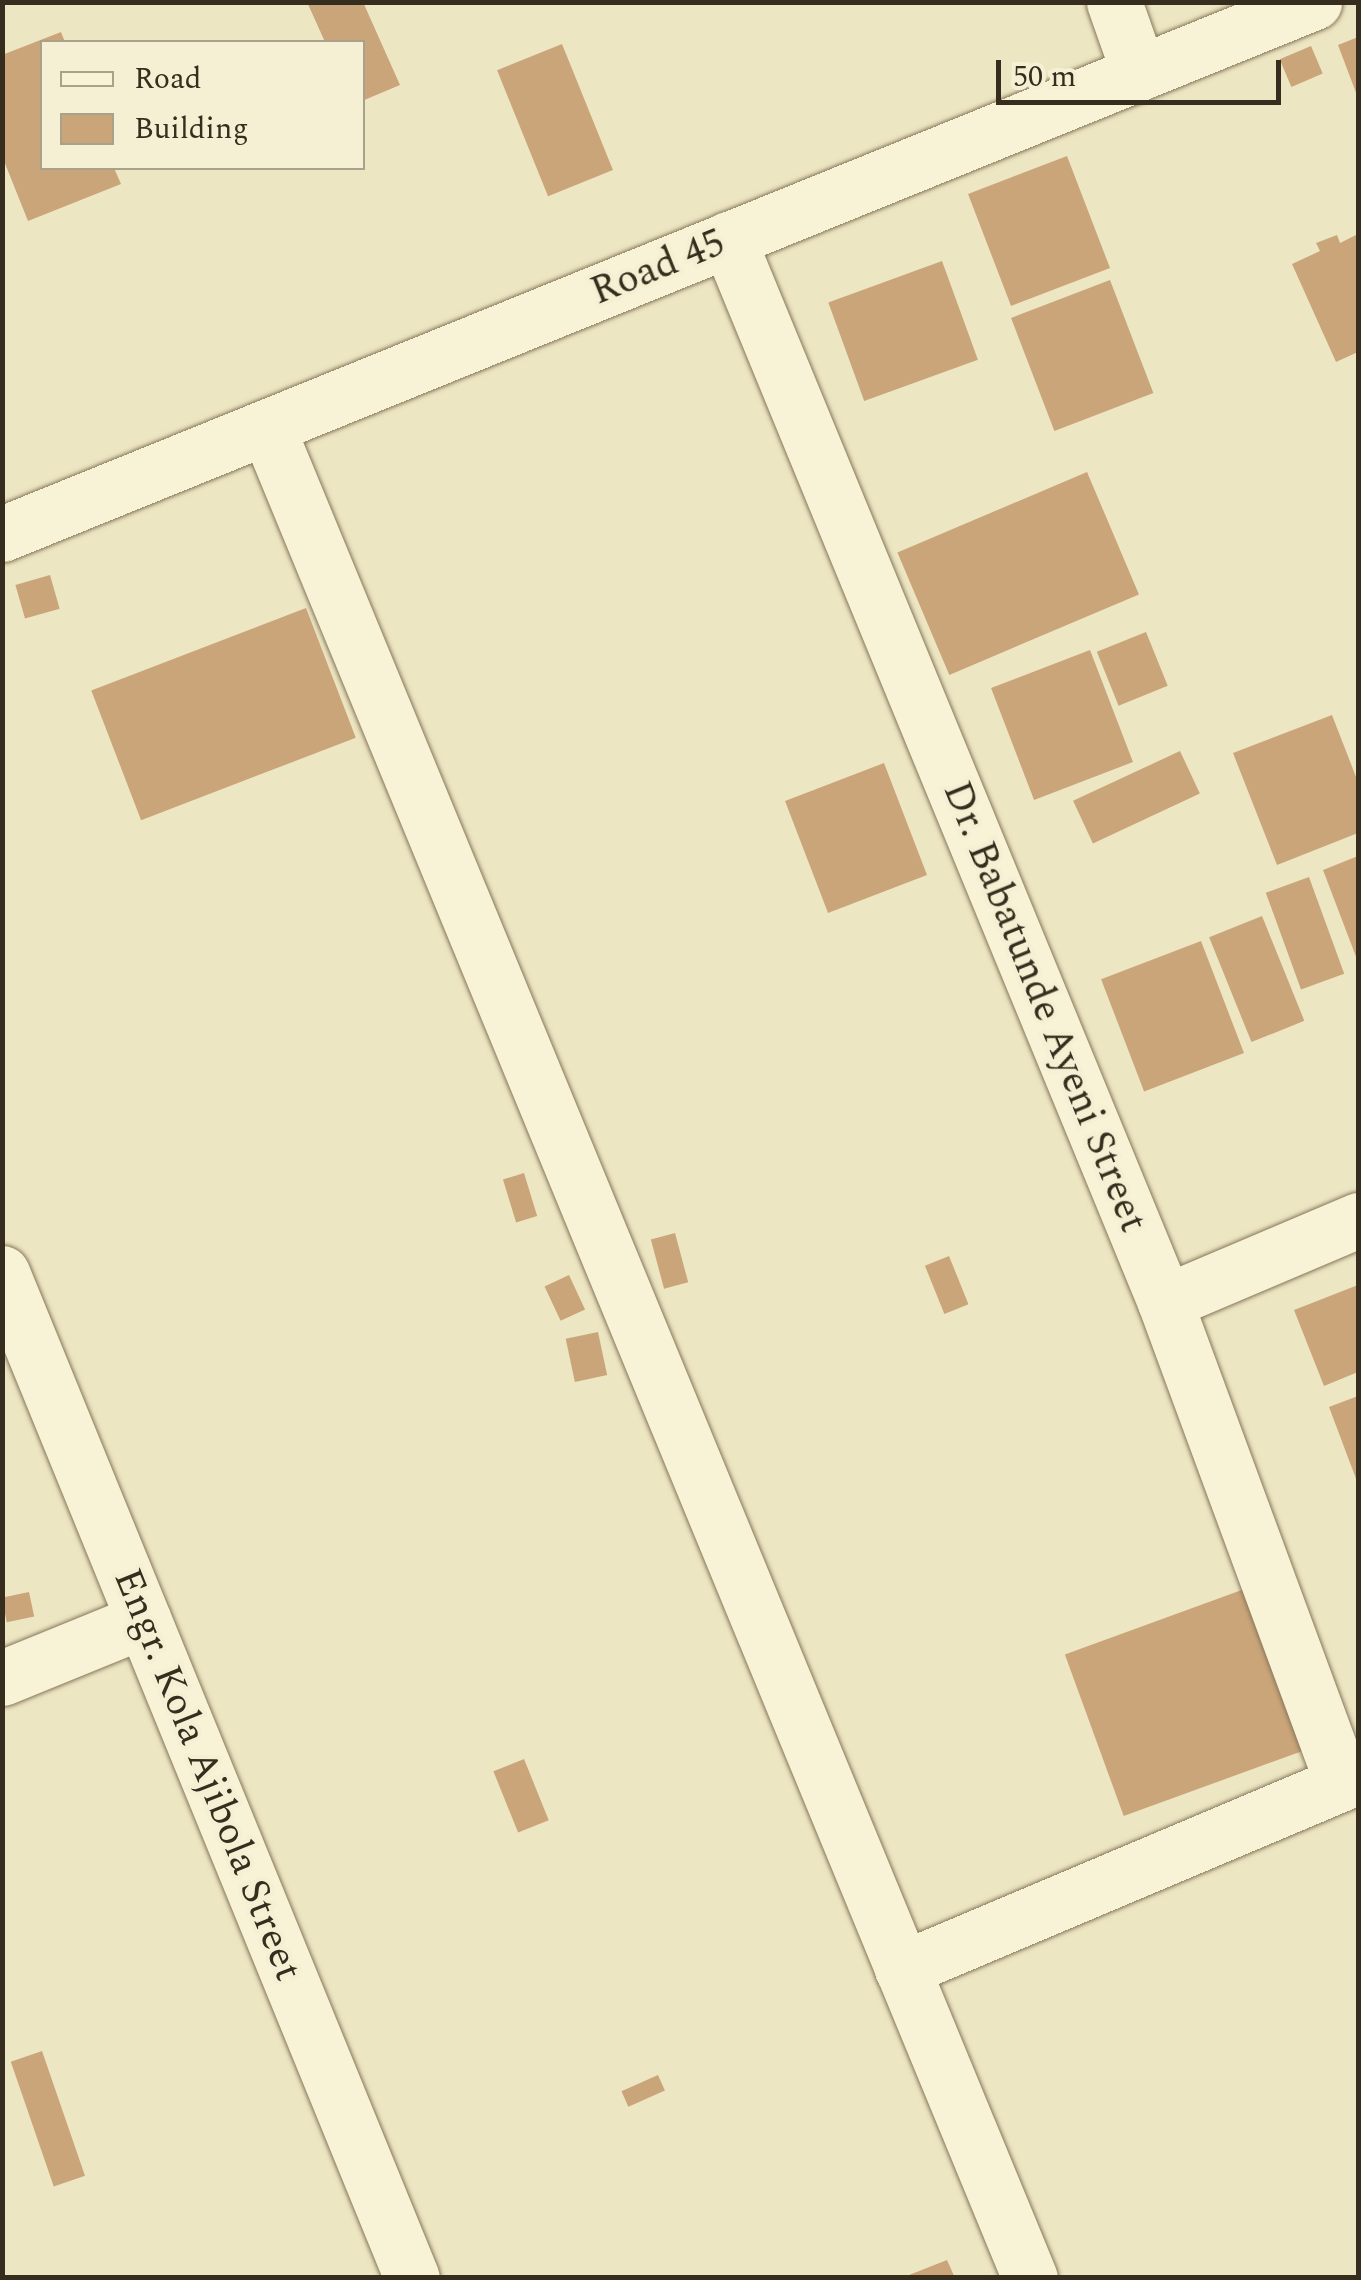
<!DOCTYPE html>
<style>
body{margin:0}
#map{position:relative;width:1361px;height:2280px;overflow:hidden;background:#ede6c3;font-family:Spectral,serif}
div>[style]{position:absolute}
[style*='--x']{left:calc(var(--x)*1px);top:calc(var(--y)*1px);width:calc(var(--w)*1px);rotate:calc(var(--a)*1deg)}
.building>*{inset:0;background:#cba57a;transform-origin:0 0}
.roads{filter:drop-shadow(0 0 2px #87775a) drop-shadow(0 0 2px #87775a)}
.minor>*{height:55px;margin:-27.5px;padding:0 27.5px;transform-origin:27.5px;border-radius:27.5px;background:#f8f2d6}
span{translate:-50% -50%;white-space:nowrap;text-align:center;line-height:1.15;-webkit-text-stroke:8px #f5efd3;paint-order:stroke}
.street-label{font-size:40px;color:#372d1e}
.frame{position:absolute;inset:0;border:5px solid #372d1e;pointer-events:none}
.legend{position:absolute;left:40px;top:40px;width:325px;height:130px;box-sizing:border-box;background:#f5efd3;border:2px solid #a9a18b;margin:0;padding:12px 18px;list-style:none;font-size:30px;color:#372d1e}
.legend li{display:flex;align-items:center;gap:20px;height:50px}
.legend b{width:50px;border:2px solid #a9a18b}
.scale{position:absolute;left:996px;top:60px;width:285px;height:45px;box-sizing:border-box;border:5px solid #372d1e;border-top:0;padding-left:12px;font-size:30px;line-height:35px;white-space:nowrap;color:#372d1e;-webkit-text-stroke:8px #f5efd3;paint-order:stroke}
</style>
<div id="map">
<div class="building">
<div style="clip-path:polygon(307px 2px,363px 2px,400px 85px,362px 101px,362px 42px,325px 42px)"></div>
<div style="clip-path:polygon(61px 32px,65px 42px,42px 42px,42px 168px,114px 168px,121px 184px,28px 221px,2px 156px,2px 55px)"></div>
<div style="clip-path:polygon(1358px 37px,1358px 98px,1338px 45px)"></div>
<div style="left:562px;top:44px;width:136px;height:70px;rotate:68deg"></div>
<div style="left:1311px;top:46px;width:30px;height:34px;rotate:67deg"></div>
<div style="left:1067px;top:156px;width:120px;height:106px;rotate:69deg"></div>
<div style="clip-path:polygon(1358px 234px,1358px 352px,1336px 362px,1292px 264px,1320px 251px,1316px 243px,1337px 235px,1340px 243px)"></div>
<div style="left:942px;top:261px;width:105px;height:121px;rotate:70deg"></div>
<div style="left:1110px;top:280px;width:121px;height:106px;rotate:69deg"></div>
<div style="left:1087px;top:472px;width:133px;height:206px;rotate:67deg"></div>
<div style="left:50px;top:575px;width:35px;height:36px;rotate:74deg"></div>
<div style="left:306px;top:608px;width:139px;height:230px;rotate:69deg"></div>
<div style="left:1146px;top:632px;width:58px;height:53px;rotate:68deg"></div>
<div style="left:1090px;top:650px;width:120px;height:106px;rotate:69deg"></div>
<div style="clip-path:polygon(1332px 715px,1358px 782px,1358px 833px,1277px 865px,1233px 753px)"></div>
<div style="left:1180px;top:751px;width:47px;height:118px;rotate:65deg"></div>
<div style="left:884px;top:763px;width:120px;height:106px;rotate:69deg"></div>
<div style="clip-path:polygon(1358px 856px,1358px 962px,1323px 870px)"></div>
<div style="left:1309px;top:877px;width:103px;height:46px;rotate:70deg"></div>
<div style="left:1262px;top:916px;width:113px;height:57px;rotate:68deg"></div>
<div style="left:1201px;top:941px;width:120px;height:107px;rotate:69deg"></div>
<div style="left:524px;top:1173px;width:45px;height:22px;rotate:73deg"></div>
<div style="left:675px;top:1233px;width:51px;height:25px;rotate:75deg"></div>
<div style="left:949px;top:1256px;width:52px;height:26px;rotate:68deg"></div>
<div style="left:569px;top:1275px;width:38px;height:27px;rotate:65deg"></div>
<div style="clip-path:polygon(1358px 1285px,1358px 1372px,1324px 1386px,1294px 1310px)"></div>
<div style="left:598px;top:1332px;width:44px;height:33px;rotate:78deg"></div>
<div style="clip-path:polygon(1358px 1396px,1358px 1484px,1329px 1407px)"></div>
<div style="left:1250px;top:1587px;width:172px;height:197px;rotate:70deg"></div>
<div style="left:29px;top:1592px;width:25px;height:28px;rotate:78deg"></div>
<div style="left:524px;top:1759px;width:66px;height:33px;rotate:68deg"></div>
<div style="left:42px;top:2051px;width:132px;height:33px;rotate:71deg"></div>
<div style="left:658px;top:2075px;width:17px;height:40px;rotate:66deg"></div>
<div style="clip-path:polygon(947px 2260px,955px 2278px,904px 2278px,904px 2277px)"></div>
</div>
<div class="roads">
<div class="minor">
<div style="--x:1114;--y:2;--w:75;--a:70.6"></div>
<div style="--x:728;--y:239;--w:1149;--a:67.65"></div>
<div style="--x:1165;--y:1302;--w:512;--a:69.76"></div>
<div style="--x:267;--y:427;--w:2002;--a:67.6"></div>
<div style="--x:2;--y:534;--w:1416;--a:-22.07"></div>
<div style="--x:2;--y:1273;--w:1085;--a:67.81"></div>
<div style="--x:1165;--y:1302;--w:210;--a:-23"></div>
<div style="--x:2;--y:1678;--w:153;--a:-22.2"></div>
<div style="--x:902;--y:1969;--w:495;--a:-22.9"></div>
</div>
</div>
<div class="street-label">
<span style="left:658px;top:268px;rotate:-22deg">Road 45</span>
<span style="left:1044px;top:1007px;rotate:68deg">Dr. Babatunde Ayeni Street</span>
<span style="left:207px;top:1775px;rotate:68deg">Engr. Kola Ajibola Street</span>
</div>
<div class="frame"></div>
<ul class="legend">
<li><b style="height:12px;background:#f8f2d6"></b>Road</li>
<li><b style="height:28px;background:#cba57a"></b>Building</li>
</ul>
<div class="scale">50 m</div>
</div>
